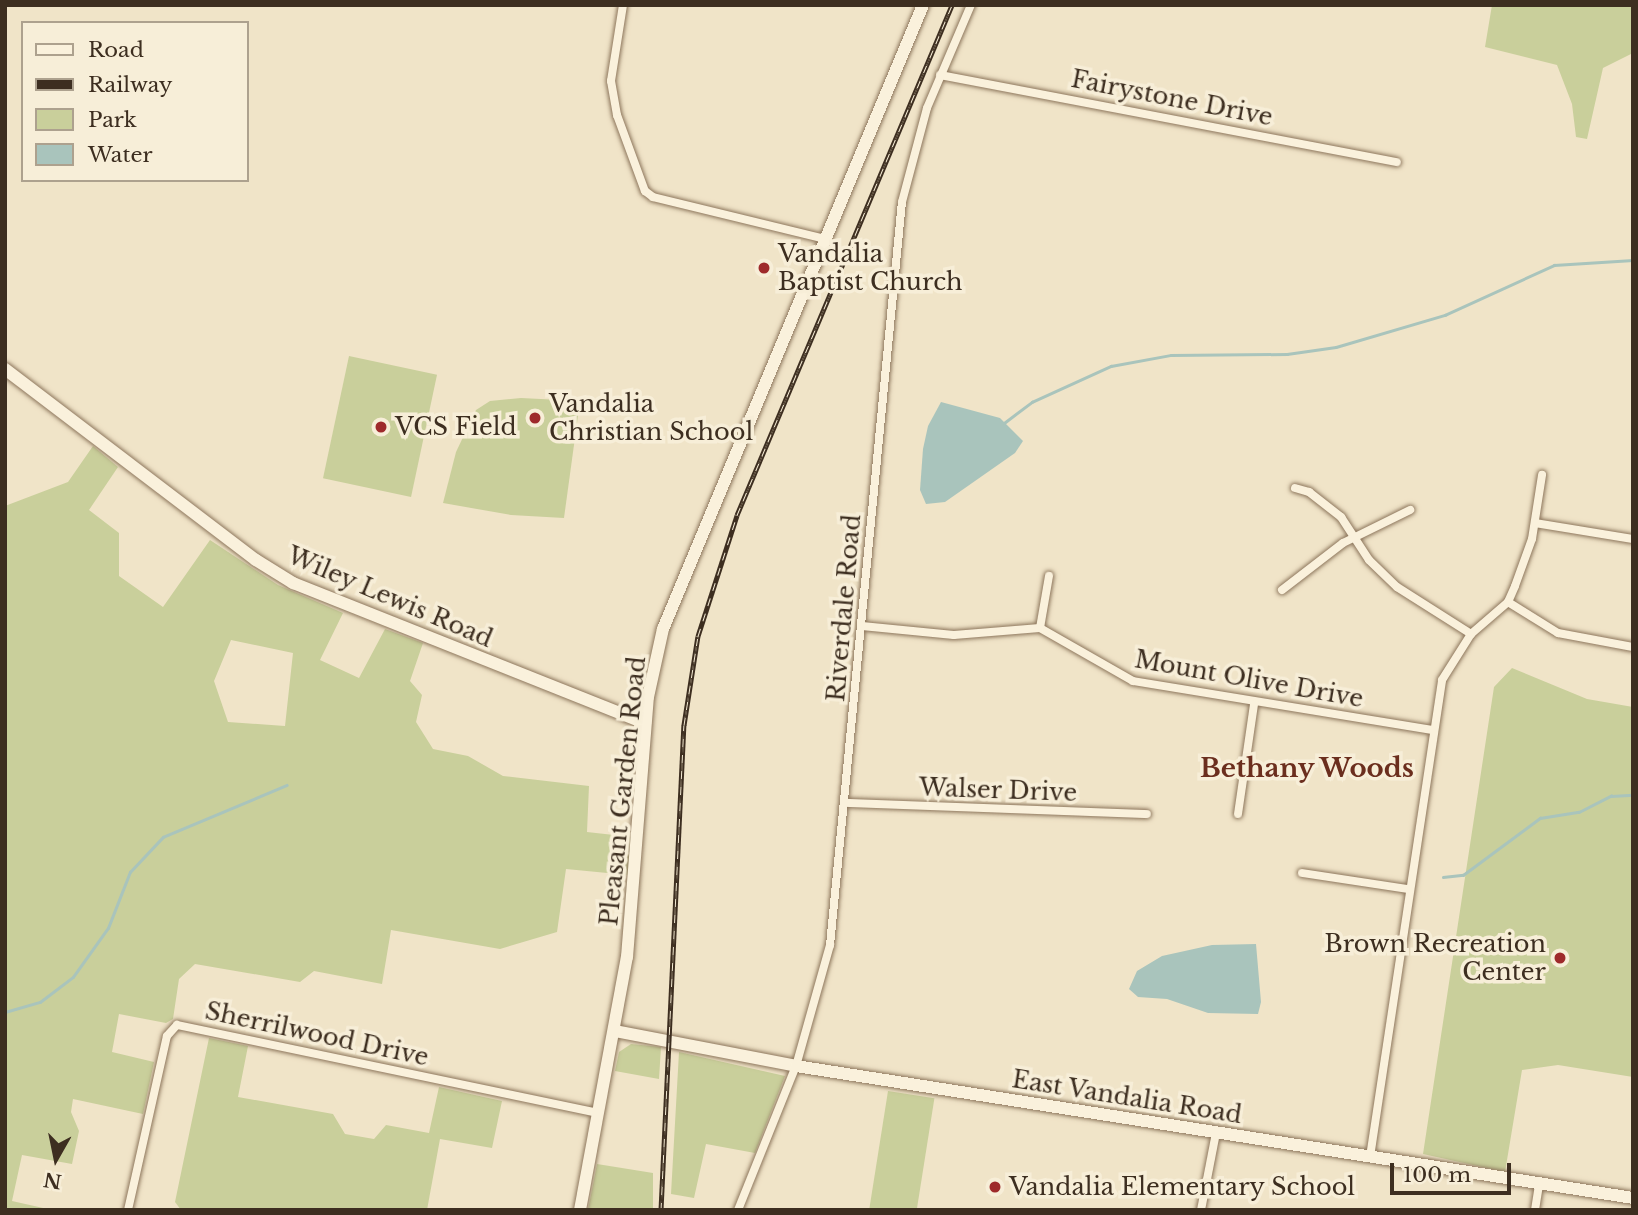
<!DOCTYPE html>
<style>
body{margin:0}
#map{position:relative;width:1638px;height:1215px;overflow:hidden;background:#f0e4c8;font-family:"Libre Baskerville",serif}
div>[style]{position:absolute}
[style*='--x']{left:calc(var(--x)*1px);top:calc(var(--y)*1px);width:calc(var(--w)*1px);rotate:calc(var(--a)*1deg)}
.green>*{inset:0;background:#c9cf9b;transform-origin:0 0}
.water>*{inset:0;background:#a9c4bc}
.stream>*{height:2.5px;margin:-1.25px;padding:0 1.25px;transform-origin:1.25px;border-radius:1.25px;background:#a9c4bc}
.roads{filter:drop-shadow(0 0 2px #8d765c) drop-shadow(0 0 2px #8d765c)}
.street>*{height:8px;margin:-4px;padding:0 4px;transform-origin:4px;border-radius:4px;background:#faf1dc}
.secondary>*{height:12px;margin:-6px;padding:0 6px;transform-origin:6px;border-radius:6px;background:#faf1dc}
.rail>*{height:5px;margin-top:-2.5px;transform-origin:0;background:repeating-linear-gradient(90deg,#f7eed8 0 8px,#3d2e20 0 16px);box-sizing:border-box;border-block:2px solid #3d2e20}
.dots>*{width:19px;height:19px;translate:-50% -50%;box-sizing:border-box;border:4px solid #f7eed8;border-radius:50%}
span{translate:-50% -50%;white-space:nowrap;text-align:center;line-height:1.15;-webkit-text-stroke:7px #f7eed8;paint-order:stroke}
.street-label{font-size:24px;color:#3d2e20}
.poi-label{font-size:24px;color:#3d2e20}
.left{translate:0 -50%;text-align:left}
.right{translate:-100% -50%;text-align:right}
.neighbourhood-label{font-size:26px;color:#6b2e1e;font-weight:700}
.frame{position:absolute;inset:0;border:7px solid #3d2e20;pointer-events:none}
.legend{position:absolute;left:21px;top:21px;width:228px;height:161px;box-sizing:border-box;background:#f7eed8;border:2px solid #ada18e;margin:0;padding:9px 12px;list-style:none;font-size:21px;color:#3d2e20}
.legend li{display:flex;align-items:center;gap:14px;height:35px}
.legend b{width:35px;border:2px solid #ada18e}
.north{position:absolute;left:21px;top:1124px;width:70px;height:70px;-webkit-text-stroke:5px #f7eed8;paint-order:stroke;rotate:189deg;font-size:19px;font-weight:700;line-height:28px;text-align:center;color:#3d2e20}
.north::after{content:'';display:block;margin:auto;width:24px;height:32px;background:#3d2e20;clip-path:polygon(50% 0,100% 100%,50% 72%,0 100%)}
.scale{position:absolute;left:1390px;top:1163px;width:121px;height:32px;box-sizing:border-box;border:4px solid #3d2e20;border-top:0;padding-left:9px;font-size:21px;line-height:24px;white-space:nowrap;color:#3d2e20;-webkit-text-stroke:5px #f7eed8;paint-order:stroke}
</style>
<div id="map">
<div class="green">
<div style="clip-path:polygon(1492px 5px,1633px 5px,1633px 53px,1603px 68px,1587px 139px,1576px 137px,1572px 104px,1557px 65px,1485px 47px)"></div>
<div style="left:349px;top:356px;width:90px;height:125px;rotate:12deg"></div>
<div style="clip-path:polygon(521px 398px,580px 401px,564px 518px,511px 515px,443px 503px,456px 452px,476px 410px,490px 401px)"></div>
<div style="clip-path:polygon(evenodd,93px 446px,118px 467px,89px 510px,119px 533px,119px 576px,163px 607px,210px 540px,278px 585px,343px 613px,320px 660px,359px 678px,385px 629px,423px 643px,410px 681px,422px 695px,416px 722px,433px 749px,468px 756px,503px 776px,589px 786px,587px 832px,632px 837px,628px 875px,566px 869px,557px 932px,500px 949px,391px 930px,382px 984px,314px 971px,300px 982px,195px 964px,179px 979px,173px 1019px,166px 1023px,119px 1014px,112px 1052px,154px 1062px,143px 1114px,73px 1099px,71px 1112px,79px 1131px,72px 1164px,22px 1155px,12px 1201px,52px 1210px,5px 1210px,5px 506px,68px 482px,93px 446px,231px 640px,293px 653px,285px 726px,228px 722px,214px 681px,231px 640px)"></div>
<div style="clip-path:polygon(1512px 668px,1587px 699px,1633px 707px,1633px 1077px,1558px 1065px,1522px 1070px,1505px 1172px,1423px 1154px,1494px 687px)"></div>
<div style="clip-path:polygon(209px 1038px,248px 1046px,238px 1097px,333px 1114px,345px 1134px,374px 1139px,386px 1125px,429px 1133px,439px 1087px,502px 1101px,492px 1148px,440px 1139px,427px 1210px,181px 1210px,175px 1202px)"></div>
<div style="clip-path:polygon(631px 1044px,661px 1047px,659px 1079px,615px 1071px,619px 1052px)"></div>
<div style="clip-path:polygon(679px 1052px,785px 1076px,755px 1153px,706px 1144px,694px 1198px,671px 1194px)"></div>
<div style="left:888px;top:1091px;width:47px;height:121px;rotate:9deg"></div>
<div style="clip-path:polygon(597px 1164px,653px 1173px,653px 1210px,588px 1210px)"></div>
</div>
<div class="water">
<div style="clip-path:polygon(941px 402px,1000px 418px,1023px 441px,1015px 453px,945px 502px,926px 504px,920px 490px,923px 449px,928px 426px)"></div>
<div style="clip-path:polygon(1256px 944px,1261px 1002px,1258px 1014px,1208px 1013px,1167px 999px,1138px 997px,1129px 989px,1137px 971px,1162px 956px,1212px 945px)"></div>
</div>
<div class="stream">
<div style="--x:1004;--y:423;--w:35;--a:-37"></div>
<div style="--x:1032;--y:402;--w:87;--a:-24.5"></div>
<div style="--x:1111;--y:366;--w:61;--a:-10.4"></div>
<div style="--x:1171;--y:355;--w:116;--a:-0.5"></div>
<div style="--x:1287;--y:354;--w:49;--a:-8.1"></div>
<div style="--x:1336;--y:347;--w:114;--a:-16.4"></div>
<div style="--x:1445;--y:315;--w:120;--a:-24.6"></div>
<div style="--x:1554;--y:265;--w:79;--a:-3.6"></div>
<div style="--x:1443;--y:877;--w:20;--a:-6"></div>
<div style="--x:1463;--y:875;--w:96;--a:-36.5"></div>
<div style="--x:1540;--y:818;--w:39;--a:-9"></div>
<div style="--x:1579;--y:812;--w:36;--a:-27"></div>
<div style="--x:1611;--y:796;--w:22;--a:-3"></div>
<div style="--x:5;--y:1012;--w:36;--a:-16"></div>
<div style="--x:40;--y:1002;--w:41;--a:-37.1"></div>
<div style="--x:73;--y:977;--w:60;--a:-54.5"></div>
<div style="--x:108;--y:928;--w:60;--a:-68.6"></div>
<div style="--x:130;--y:872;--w:48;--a:-46.7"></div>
<div style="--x:163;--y:837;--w:134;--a:-22.8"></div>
</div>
<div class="roads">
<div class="street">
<div style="--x:623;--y:5;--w:77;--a:99"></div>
<div style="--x:611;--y:81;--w:35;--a:80"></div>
<div style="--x:617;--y:115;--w:81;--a:69.8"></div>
<div style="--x:645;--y:191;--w:10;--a:37"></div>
<div style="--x:653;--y:197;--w:177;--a:13.7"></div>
<div style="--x:940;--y:75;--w:465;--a:10.8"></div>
<div style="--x:1295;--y:488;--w:15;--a:16"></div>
<div style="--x:1309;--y:492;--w:41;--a:38"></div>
<div style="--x:1341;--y:517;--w:51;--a:56.9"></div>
<div style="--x:1369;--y:560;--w:39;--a:44"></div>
<div style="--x:1397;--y:587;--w:88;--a:32.4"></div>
<div style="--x:1535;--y:523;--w:99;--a:9.3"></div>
<div style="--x:1282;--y:590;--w:77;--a:-37.6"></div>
<div style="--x:1343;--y:543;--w:75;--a:-26.2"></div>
<div style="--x:1508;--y:602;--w:59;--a:31.8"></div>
<div style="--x:1558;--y:633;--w:76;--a:10.6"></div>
<div style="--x:862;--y:626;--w:92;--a:5.6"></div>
<div style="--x:954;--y:635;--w:86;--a:-4.7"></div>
<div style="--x:1040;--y:628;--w:107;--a:29.7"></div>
<div style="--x:1133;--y:681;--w:304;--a:9.3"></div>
<div style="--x:1040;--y:628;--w:53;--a:-80.2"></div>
<div style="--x:847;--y:803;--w:300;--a:2.1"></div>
<div style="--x:1238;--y:814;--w:111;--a:-81.7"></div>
<div style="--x:1302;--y:873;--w:107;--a:8.6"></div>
<div style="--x:1370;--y:1157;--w:482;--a:-81.4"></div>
<div style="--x:1442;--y:680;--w:54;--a:-57.8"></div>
<div style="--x:1471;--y:634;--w:49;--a:-40.9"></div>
<div style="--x:1508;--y:602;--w:17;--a:-66"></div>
<div style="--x:1515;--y:586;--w:50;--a:-70.1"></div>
<div style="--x:1532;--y:539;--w:65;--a:-81.1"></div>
<div style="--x:128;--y:1210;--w:178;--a:-77.4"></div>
<div style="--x:167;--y:1036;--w:15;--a:-48"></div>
<div style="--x:177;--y:1025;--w:430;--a:11.8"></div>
<div style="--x:738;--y:1210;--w:155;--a:-68.1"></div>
<div style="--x:796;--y:1066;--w:126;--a:-74.3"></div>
<div style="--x:830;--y:945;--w:746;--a:-84.47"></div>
<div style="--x:902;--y:202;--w:97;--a:-75.1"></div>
<div style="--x:927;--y:108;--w:112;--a:-66.9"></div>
<div style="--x:1201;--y:1210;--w:78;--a:-79"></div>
<div style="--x:1535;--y:1210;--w:26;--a:-81"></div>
</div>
<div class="secondary">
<div style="--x:5;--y:369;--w:315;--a:37.3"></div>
<div style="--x:256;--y:560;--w:44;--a:31.9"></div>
<div style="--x:293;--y:583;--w:379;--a:21.7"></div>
<div style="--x:615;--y:1031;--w:184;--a:10.9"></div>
<div style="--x:796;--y:1066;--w:847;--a:8.96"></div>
<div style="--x:580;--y:1210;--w:257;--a:-79.5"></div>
<div style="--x:627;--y:957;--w:261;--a:-85.4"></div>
<div style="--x:648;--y:697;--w:70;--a:-77.6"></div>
<div style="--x:663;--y:629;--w:676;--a:-67.38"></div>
</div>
</div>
<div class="rail">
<div style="--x:661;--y:1210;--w:486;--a:-87.3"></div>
<div style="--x:684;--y:725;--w:90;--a:-81.1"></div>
<div style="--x:698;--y:636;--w:127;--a:-72.1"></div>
<div style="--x:737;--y:515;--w:553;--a:-67.14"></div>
</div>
<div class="dots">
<div style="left:764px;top:268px;background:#9e2a2b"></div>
<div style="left:535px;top:418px;background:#9e2a2b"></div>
<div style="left:381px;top:427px;background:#9e2a2b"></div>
<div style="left:1560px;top:958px;background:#9e2a2b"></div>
<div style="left:995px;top:1187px;background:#9e2a2b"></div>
</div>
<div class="street-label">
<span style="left:1172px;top:98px;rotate:11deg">Fairystone Drive</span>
<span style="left:390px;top:597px;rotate:23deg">Wiley Lewis Road</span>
<span style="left:844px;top:608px;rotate:-85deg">Riverdale Road</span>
<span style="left:1249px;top:679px;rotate:10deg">Mount Olive Drive</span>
<span style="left:998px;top:790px;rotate:2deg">Walser Drive</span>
<span style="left:623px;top:791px;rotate:-84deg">Pleasant Garden Road</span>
<span style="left:317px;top:1034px;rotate:12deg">Sherrilwood Drive</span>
<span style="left:1127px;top:1097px;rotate:9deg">East Vandalia Road</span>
</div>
<div class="poi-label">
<span class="left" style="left:778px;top:268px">Vandalia<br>Baptist Church</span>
<span class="left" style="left:549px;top:418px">Vandalia<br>Christian School</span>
<span class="left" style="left:395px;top:427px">VCS Field</span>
<span class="right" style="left:1546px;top:958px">Brown Recreation<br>Center</span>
<span class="left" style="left:1009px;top:1187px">Vandalia Elementary School</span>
</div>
<div class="neighbourhood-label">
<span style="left:1307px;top:769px">Bethany Woods</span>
</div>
<div class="frame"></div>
<ul class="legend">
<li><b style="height:9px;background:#faf1dc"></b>Road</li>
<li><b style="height:9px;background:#3d2e20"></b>Railway</li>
<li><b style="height:19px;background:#c9cf9b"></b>Park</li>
<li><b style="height:19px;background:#a9c4bc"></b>Water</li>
</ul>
<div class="north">N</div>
<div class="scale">100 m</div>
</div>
